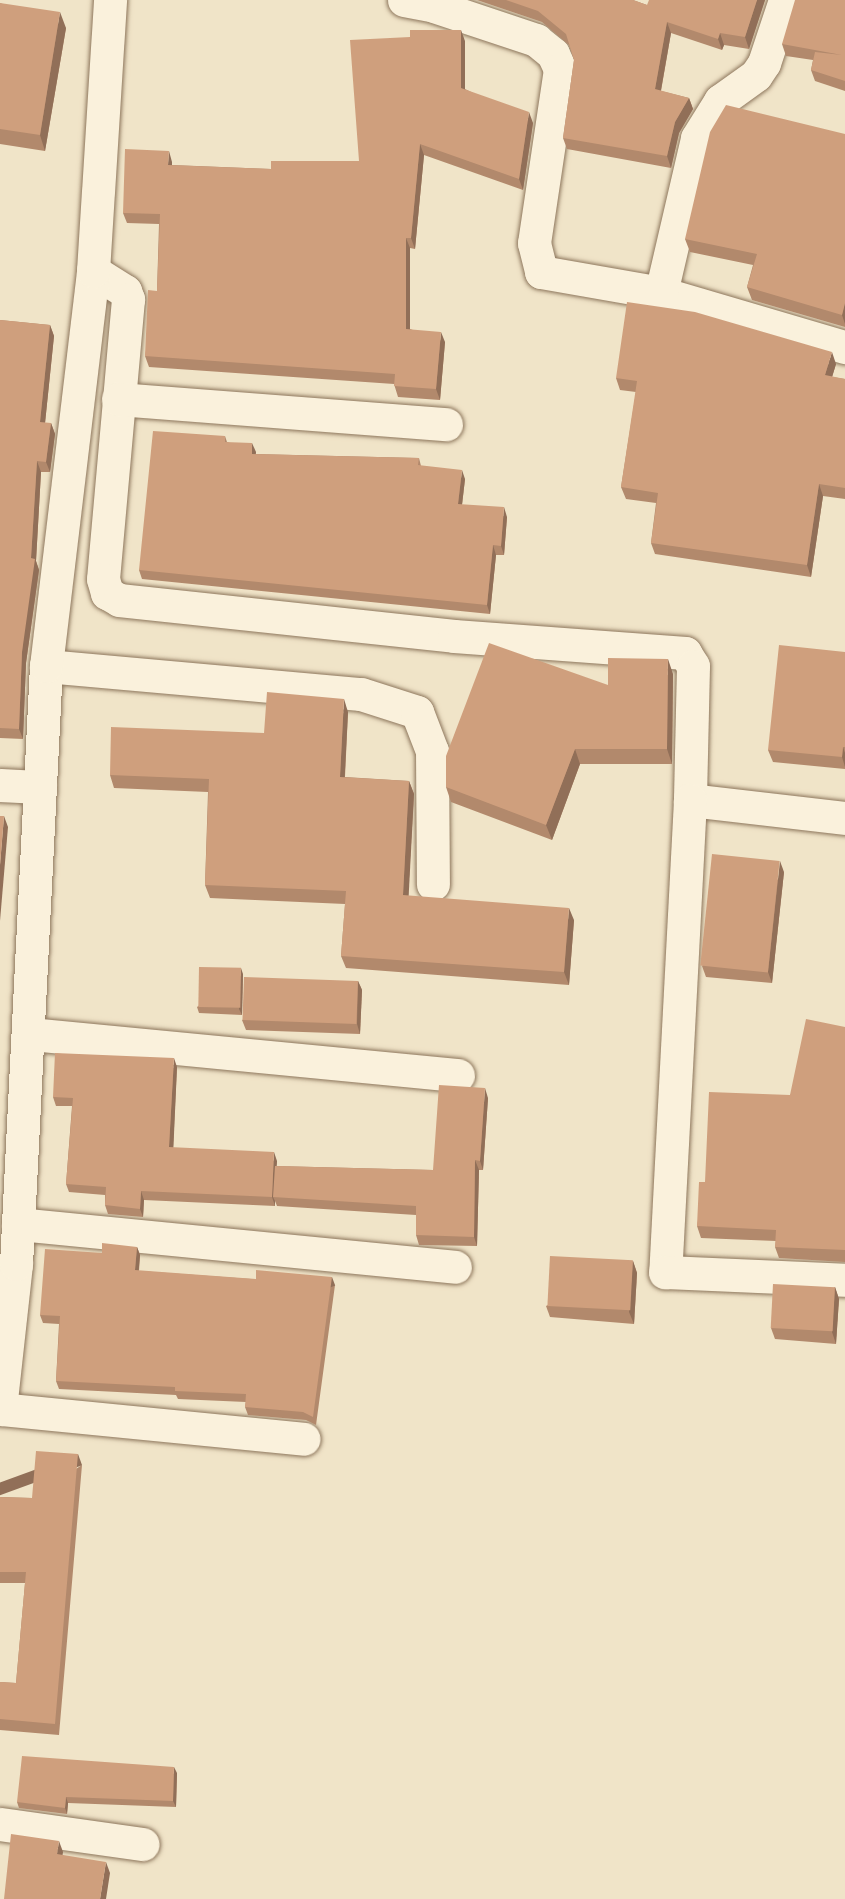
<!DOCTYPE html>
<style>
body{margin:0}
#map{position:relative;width:845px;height:1899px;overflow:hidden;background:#f0e4c8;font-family:"Noto Serif",serif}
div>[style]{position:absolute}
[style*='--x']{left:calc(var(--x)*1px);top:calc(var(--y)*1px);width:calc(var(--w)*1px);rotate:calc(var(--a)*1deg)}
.roads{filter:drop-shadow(0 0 2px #8d765c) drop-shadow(0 0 2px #8d765c)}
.minor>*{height:33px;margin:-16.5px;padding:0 16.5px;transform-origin:16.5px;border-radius:16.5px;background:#faf1dc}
.wall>*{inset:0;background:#b2896c}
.shaded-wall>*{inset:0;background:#916f58;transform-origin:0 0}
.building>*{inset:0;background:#cf9f7d;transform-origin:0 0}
span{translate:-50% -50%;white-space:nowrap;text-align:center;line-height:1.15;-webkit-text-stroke:4.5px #f7eed8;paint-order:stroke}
</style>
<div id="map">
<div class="roads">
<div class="minor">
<div style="--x:404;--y:0;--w:31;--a:11"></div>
<div style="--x:434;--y:6;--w:108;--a:18.4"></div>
<div style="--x:536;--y:40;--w:22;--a:39"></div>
<div style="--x:553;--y:54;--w:17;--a:65"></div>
<div style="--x:560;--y:69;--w:176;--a:98.5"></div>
<div style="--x:534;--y:243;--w:30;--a:76"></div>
<div style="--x:541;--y:272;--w:122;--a:9.9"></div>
<div style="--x:661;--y:293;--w:192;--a:16.4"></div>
<div style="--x:93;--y:271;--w:38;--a:32"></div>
<div style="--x:125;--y:291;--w:9;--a:69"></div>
<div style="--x:128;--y:299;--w:281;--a:95.1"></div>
<div style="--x:103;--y:579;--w:15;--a:74"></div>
<div style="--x:107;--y:593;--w:14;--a:30"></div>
<div style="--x:119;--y:600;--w:337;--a:6.1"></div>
<div style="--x:454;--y:636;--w:232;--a:4.2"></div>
<div style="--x:685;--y:653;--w:15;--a:58"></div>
<div style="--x:693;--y:666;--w:134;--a:91.3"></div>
<div style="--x:690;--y:800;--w:156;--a:6.6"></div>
<div style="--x:661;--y:293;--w:159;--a:-76.9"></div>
<div style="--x:697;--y:138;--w:44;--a:-58.1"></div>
<div style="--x:720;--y:101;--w:44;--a:-35.8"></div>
<div style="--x:756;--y:75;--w:14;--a:-56"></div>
<div style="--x:764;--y:63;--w:66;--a:-71.6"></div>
<div style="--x:118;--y:399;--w:329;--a:4.4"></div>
<div style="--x:46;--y:666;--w:316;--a:5.1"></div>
<div style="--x:361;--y:694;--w:59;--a:17.8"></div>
<div style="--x:417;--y:712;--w:42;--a:69"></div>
<div style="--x:432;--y:751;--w:133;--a:89.6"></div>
<div style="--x:0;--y:785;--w:40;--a:2.9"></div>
<div style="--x:690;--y:800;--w:473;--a:93"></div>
<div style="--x:665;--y:1272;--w:180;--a:2.5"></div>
<div style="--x:30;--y:1034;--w:430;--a:5.5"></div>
<div style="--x:18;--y:1224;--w:439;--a:5.6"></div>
<div style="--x:0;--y:1409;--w:146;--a:-83.7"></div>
<div style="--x:16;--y:1264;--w:599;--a:-87.13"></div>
<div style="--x:46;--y:666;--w:398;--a:-83.2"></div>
<div style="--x:93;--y:271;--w:272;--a:-86.4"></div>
<div style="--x:0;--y:1409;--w:305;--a:5.6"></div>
<div style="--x:0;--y:1824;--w:144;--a:8"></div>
</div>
</div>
<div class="wall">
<div style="clip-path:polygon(477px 0,633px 0,647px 5px,765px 0,749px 49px,724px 45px,722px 50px,671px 33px,661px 91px,689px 98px,693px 109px,679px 133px,671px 168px,567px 149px,563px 138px,574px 60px,569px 45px,542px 22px)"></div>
<div style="clip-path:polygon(845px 0,845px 91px,815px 81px,811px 70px,813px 60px,786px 56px,782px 44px)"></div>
<div style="clip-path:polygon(0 3px,66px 28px,45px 151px,0 144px)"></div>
<div style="clip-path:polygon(465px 41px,465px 89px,533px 123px,523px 190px,424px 155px,415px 249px,410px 248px,410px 329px,445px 342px,440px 400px,398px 397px,394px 384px,149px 367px,145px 356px,157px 291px,159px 224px,127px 223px,123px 213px,172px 162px,172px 165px,271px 169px,359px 161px)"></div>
<div style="clip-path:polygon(845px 134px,845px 327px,752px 300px,747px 287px,753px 265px,690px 252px,685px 239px)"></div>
<div style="clip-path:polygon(0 320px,50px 325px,54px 336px,45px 423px,51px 423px,55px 434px,50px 472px,41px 472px,36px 561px,39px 570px,26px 663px,23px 739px,0 738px)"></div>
<div style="clip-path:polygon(836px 364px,832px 377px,845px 379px,845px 499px,823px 496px,811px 577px,655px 554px,651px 543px,656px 503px,626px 499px,621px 487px,636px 392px,620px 390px,616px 378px)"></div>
<div style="clip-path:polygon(225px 436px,227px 442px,256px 452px,255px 454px,419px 458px,421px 466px,465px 479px,462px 505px,507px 517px,504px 555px,496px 555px,490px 614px,142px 579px,139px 570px)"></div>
<div style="clip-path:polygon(845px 652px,845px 769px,773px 762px,768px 750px)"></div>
<div style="clip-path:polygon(673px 674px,672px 764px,580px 764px,552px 840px,451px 802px,446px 787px,608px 685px)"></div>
<div style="clip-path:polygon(348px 712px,345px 777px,409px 781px,414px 794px,408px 896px,574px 920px,569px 985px,346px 968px,341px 956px,345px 904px,210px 898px,205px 885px,208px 792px,114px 788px,110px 775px)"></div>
<div style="clip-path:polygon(784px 872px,772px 983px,706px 977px,702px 966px)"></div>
<div style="clip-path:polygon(243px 974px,242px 1015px,199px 1013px,197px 1007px)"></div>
<div style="clip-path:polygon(358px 981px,362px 990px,360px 1034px,246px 1030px,242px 1020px)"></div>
<div style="clip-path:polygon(845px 1027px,845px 1262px,779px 1258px,775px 1247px,776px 1241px,701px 1238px,697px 1226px,705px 1182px,790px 1095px)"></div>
<div style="clip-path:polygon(177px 1067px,173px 1148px,277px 1161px,276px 1166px,433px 1170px,488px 1098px,483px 1170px,479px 1170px,477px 1246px,419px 1245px,416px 1235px,416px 1215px,277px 1206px,275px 1201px,275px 1206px,144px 1200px,143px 1217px,108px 1214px,105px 1205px,105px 1195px,69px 1192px,66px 1184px,72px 1106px,56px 1106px,53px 1097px)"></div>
<div style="clip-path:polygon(137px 1247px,140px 1255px,139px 1271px,335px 1285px,316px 1425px,306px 1420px,248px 1415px,245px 1407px,246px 1402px,178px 1399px,176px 1395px,59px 1389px,56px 1381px,59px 1324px,43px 1323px,40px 1315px,102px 1253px)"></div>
<div style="clip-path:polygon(633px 1261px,637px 1273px,634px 1324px,550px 1317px,546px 1306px)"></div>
<div style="clip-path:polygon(835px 1287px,839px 1299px,836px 1344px,775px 1339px,771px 1328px)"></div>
<div style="clip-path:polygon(82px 1465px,59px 1735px,0 1730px,0 1682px,16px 1683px,25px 1583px,0 1583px,0 1497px,32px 1498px)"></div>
<div style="clip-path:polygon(177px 1773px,176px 1807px,68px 1803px,67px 1814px,19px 1808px,17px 1802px)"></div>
</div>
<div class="shaded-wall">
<div style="clip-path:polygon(757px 0,765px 0,749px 49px,745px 37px)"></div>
<div style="clip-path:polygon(60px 12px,66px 28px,45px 151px,40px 135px)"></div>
<div style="clip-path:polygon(667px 22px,671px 33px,659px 101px,655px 89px)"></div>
<div style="clip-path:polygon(461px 30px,465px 41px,465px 99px,461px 88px)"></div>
<div style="clip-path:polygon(720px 33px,724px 45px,722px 50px,718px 39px)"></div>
<div style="clip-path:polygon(689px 98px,693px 109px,679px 133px,671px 168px,667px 156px,675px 122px)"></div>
<div style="clip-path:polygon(529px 112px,533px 123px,523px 190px,519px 179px)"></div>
<div style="clip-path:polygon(420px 144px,424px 155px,415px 249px,411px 238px)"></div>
<div style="clip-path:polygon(169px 151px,172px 162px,172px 175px,168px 165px)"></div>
<div style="clip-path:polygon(406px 238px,410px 248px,410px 339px,406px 329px)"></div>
<div style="clip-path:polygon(845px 303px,845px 324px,842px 315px)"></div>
<div style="clip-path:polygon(50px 325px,54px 336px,44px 433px,40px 422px)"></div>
<div style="clip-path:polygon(441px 332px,445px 342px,440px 400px,436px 389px)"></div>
<div style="clip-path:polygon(832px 352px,836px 364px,829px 387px,825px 375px)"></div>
<div style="clip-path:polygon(51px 423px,55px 434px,50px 472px,46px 462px)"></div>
<div style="clip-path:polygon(252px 443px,256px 452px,255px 463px,252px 454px)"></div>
<div style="clip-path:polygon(37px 461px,41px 472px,36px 561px,39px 570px,26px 663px,23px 739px,19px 729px,22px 652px,31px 558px)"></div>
<div style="clip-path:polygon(462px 470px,465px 479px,461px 513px,458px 504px)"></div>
<div style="clip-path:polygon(819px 484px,823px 496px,811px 577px,807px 565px)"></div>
<div style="clip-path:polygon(504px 507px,507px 517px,504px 555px,501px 546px)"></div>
<div style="clip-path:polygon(493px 545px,496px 555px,490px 614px,487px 605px)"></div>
<div style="clip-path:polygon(668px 659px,673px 674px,672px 764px,667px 749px)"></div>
<div style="clip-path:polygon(344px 699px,348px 712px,344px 790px,340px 777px)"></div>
<div style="clip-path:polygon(843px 747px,845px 753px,845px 767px,842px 757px)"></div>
<div style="clip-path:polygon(575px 749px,580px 764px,552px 840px,546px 825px)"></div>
<div style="clip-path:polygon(409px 781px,414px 794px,408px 908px,403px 895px)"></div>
<div style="clip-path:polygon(4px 816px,8px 827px,0 921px,0 865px)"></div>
<div style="clip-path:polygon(780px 861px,784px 872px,772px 983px,768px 972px)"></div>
<div style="clip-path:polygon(569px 908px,574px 920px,569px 985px,564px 972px)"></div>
<div style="clip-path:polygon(241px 968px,243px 974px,242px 1015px,239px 1009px)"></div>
<div style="clip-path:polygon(358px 981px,362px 990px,360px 1034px,357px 1024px)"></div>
<div style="clip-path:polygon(174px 1058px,177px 1067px,173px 1156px,169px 1147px)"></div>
<div style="clip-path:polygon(485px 1088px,488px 1098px,483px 1170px,480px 1161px)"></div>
<div style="clip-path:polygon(274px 1152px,277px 1161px,275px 1197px,273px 1197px,275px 1201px,275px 1206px,272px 1197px)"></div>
<div style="clip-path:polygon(475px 1160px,479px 1170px,477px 1246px,474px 1237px)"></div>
<div style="clip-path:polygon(141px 1191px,144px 1200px,143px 1217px,140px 1209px)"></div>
<div style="clip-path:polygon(137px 1247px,140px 1255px,138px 1278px,135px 1270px)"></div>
<div style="clip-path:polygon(633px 1261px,637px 1273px,634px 1324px,629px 1312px)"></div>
<div style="left:332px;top:1277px;width:9px;height:141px;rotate:69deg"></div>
<div style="clip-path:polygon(835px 1287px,839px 1299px,836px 1344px,832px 1332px)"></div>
<div style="left:78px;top:1454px;width:12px;height:271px;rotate:70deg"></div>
<div style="clip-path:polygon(174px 1767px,177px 1773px,176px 1807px,173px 1801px)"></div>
<div style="clip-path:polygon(66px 1797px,68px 1803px,67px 1814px,65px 1808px)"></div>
<div style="clip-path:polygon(59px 1841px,63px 1852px,61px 1865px,57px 1854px)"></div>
<div style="clip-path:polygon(106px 1862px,110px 1873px,106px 1899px,100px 1899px)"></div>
</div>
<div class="building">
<div style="clip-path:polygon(506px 0,633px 0,647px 5px,649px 0,757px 0,745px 37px,720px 33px,718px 39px,667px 22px,655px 89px,689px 98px,675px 122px,667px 156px,563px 138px,574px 60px,566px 34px,538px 11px)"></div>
<div style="clip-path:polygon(795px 0,845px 0,845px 81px,811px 70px,815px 52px,842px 55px,782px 44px)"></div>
<div style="clip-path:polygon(0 3px,60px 12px,40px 135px,0 129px)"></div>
<div style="clip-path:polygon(410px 30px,461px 30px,461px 88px,529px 112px,519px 179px,420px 144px,411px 238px,406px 238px,406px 329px,441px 332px,436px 389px,394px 386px,395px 374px,145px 356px,148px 290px,157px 291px,160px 214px,123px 213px,125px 149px,169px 151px,168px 165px,271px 169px,271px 161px,359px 161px,350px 40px,410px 37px)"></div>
<div style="clip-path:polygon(726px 105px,845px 134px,845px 303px,842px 315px,747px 287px,757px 254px,685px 239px,710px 132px)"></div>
<div style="clip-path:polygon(627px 302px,695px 312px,832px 352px,825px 375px,845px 379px,845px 488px,819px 484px,807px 565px,651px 543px,658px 493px,621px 487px,637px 381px,616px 378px)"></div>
<div style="clip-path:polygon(0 320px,50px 325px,40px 422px,51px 423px,46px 462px,37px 461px,31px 558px,35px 559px,22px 652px,19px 729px,0 728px)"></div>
<div style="clip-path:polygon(153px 431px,225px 436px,225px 442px,252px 443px,252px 454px,419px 458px,418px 465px,462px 470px,458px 504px,504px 507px,501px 546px,493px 545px,487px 605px,139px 570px)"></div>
<div style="clip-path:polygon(489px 643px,608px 685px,608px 658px,668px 659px,667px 749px,575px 749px,546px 825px,446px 787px,446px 756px)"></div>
<div style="clip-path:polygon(779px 645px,845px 652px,845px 747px,843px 747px,842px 757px,768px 750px)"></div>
<div style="clip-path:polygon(267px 692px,344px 699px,340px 777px,409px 781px,403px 895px,569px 908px,564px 972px,341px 956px,346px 891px,205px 885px,209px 779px,110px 775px,111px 727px,264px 733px)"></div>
<div style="clip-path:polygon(0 816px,4px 816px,0 865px)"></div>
<div style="left:712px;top:854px;width:68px;height:112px;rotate:6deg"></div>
<div style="left:199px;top:967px;width:42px;height:40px;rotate:1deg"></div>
<div style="left:244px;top:977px;width:114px;height:43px;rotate:2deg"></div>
<div style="clip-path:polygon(806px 1019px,845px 1027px,845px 1250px,775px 1247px,776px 1230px,697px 1226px,699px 1182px,705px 1182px,709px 1092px,790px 1095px)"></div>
<div style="clip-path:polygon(55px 1053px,174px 1058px,169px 1147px,274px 1152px,272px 1197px,141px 1191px,140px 1209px,105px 1205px,106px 1187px,66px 1184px,73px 1098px,53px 1097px)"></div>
<div style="clip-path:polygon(439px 1085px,485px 1088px,480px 1161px,475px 1160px,474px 1237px,416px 1235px,416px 1206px,273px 1197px,275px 1166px,433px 1170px)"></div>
<div style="clip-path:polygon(102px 1243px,137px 1247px,135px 1270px,256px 1279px,256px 1270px,332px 1277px,313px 1417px,303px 1412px,245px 1407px,246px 1394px,175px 1391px,175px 1387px,56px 1381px,60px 1316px,40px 1315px,45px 1249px,102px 1253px)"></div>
<div style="left:550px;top:1256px;width:83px;height:50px;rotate:3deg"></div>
<div style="left:773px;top:1284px;width:62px;height:44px;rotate:3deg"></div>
<div style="clip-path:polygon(36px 1451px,78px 1454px,55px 1724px,0 1719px,0 1682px,16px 1683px,26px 1572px,0 1572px,0 1497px,32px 1498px)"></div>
<div style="clip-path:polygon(22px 1756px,174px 1767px,173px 1801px,66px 1797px,65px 1808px,17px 1802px)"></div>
<div style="clip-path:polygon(11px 1834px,59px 1841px,57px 1854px,106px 1862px,100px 1899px,4px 1899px)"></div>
</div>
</div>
